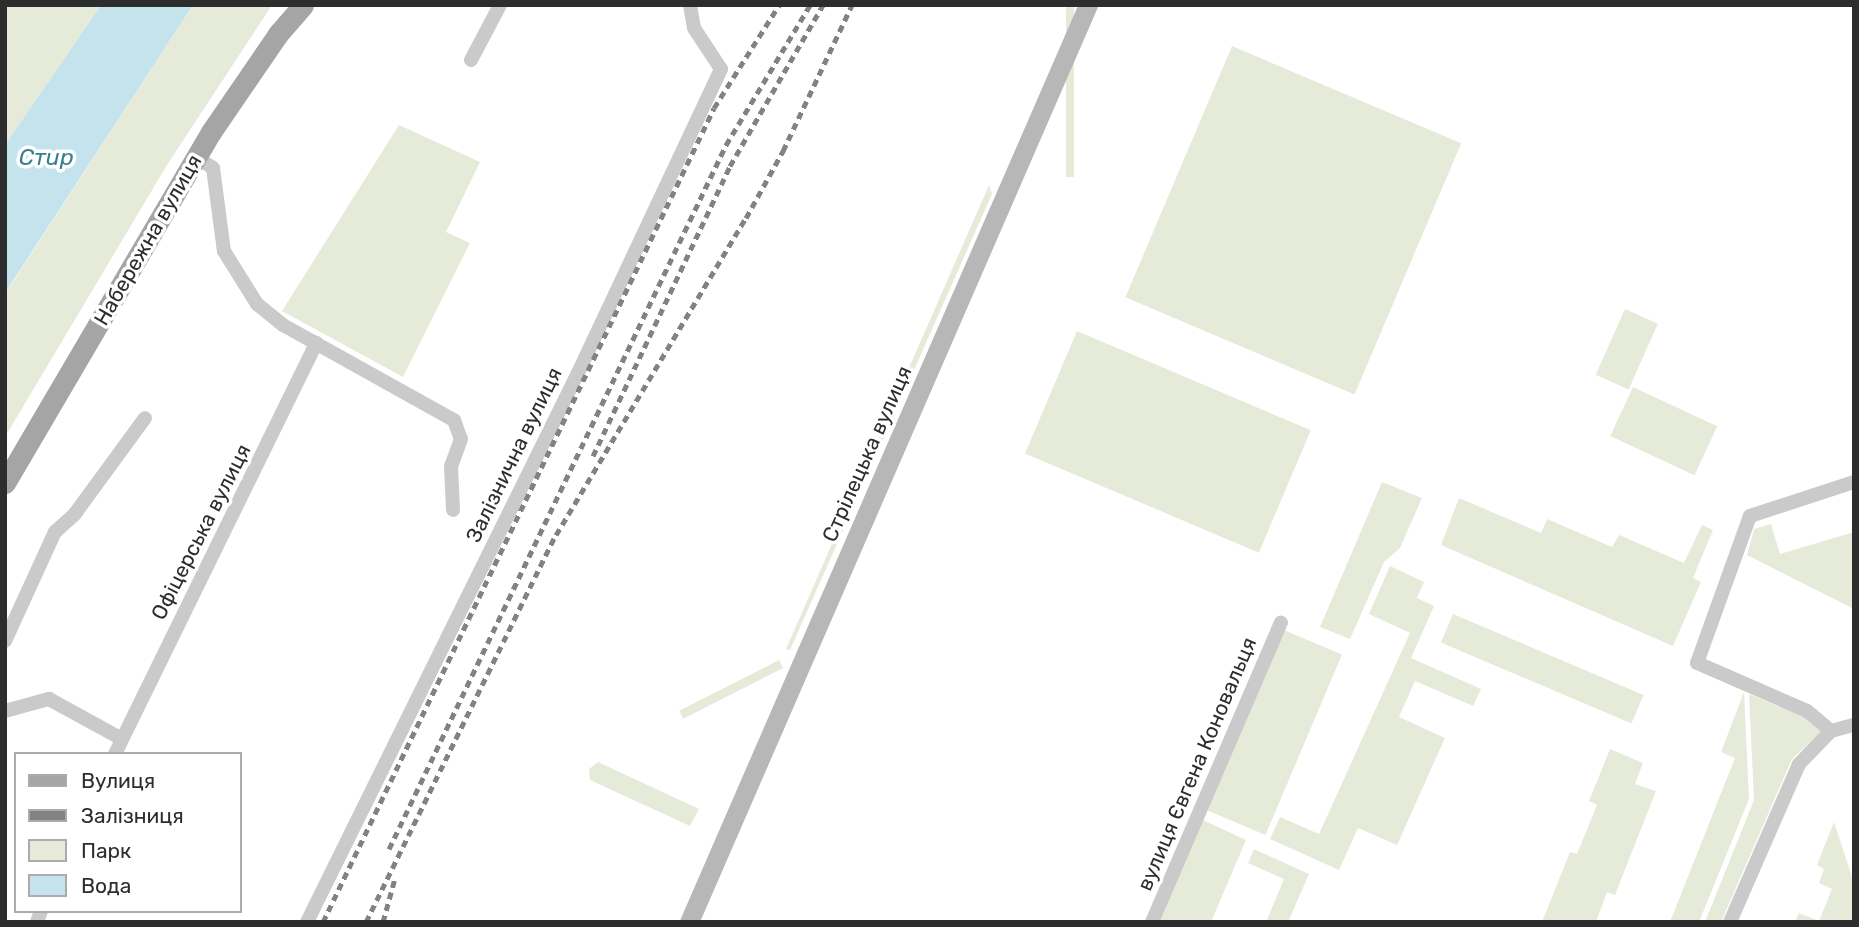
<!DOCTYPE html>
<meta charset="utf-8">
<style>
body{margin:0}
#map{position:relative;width:1859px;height:927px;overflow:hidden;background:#fff;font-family:Rubik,sans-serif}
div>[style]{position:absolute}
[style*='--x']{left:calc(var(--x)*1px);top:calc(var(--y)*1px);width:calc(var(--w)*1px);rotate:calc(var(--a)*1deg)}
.green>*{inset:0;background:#e6ebd9;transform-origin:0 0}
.water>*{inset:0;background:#c4e3ed}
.street>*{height:14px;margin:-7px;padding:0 7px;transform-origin:7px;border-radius:7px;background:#cacaca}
.secondary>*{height:19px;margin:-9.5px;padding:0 9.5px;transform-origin:9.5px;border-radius:9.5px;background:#b7b7b7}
.primary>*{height:21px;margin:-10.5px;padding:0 10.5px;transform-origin:10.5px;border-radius:10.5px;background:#a5a5a5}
.rail>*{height:5px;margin-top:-2.5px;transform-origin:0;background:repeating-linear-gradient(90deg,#828282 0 7px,transparent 0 12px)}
span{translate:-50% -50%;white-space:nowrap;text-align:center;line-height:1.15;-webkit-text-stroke:7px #fff;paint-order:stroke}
.street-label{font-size:21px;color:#2d2d2d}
.water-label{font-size:23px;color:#387d92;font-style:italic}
.frame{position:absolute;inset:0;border:7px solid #2d2d2d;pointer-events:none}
.legend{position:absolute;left:14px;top:752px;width:228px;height:161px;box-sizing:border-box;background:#fff;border:2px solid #ababab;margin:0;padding:9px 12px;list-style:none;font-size:21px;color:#2d2d2d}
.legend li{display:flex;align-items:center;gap:14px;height:35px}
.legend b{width:35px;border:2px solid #ababab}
</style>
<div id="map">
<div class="green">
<div style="clip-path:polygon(5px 5px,101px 5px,5px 145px)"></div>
<div style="clip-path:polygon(193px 5px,272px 5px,167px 165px,5px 437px,5px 294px)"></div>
<div style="left:1066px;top:5px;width:8px;height:172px"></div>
<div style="left:1232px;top:46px;width:249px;height:273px;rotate:23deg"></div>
<div style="clip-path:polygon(399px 125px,480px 162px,446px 232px,470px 243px,403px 377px,282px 311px)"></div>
<div style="clip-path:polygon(989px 185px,992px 194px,790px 650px,786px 649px)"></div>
<div style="left:1625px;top:309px;width:36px;height:72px;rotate:24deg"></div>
<div style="left:1077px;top:331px;width:254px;height:133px;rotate:23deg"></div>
<div style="left:1633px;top:387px;width:93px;height:54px;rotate:25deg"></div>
<div style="clip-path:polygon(1382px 482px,1422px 498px,1400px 548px,1384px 562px,1350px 639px,1320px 627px)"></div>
<div style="clip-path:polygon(1459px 498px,1541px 533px,1547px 519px,1612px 547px,1619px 535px,1684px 563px,1702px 525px,1713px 530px,1693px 578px,1701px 582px,1673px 646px,1441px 545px)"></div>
<div style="clip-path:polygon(1771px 524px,1780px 554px,1854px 532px,1854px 609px,1747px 555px,1754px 529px)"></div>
<div style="clip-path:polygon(1390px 566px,1424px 582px,1417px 598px,1434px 606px,1411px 658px,1481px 689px,1473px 706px,1415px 681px,1399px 717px,1445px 738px,1397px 845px,1358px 828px,1339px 870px,1270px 839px,1280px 817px,1319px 834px,1410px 633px,1369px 614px)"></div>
<div style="left:1453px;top:614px;width:207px;height:31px;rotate:23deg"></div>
<div style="left:1284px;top:630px;width:63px;height:196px;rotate:23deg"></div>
<div style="left:779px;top:660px;width:9px;height:112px;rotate:63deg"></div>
<div style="clip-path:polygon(1744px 692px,1749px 799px,1699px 922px,1670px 922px,1735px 758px,1721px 752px)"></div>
<div style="clip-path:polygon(1749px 694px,1803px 717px,1822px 731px,1792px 759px,1721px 922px,1705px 922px,1754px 800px)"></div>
<div style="clip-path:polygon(1610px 749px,1643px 763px,1635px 784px,1656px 791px,1615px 895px,1607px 892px,1596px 922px,1542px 922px,1570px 852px,1577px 854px,1597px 805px,1589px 801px)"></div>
<div style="clip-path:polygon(598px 762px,699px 809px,690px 826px,590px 780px,589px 769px)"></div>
<div style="clip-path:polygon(1203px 820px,1246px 840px,1211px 922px,1159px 922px)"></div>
<div style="clip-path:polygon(1834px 822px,1854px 883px,1854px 922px,1795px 922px,1799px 913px,1819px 921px,1832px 889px,1819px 883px,1824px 869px,1817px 865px)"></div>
<div style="clip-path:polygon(1254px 849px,1309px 874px,1288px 922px,1266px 922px,1284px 879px,1248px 863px)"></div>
</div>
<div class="water">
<div style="clip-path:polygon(101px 5px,193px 5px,5px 293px,5px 145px)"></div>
</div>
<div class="street">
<div style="--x:471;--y:60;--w:62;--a:-62.2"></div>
<div style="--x:196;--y:157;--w:20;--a:33"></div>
<div style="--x:213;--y:168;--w:84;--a:82.5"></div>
<div style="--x:224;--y:251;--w:62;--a:58.1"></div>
<div style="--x:257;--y:304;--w:33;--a:39"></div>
<div style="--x:283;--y:325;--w:196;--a:29.1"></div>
<div style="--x:454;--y:420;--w:20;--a:70"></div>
<div style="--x:461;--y:439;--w:29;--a:110"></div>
<div style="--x:451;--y:466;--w:44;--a:87.4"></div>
<div style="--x:5;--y:641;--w:120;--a:-65.4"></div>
<div style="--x:55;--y:532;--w:25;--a:-42"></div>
<div style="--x:74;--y:515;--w:120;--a:-53.8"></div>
<div style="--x:5;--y:711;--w:46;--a:-15.3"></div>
<div style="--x:49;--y:699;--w:83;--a:28.7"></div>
<div style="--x:1831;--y:731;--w:31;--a:-140"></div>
<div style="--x:1807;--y:711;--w:120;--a:-156.4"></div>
<div style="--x:1697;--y:663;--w:156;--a:-70.2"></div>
<div style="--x:1750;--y:516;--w:109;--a:-18.1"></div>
<div style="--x:115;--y:754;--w:458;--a:-63.9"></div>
<div style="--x:37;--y:922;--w:12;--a:-70"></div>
<div style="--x:307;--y:922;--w:612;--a:-63.73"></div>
<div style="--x:578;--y:373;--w:336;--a:-64.8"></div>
<div style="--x:721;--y:69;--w:49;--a:-123.4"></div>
<div style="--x:694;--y:28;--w:23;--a:-100"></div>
<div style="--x:1152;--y:922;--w:326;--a:-66.7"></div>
<div style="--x:1730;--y:922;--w:172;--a:-66.4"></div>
<div style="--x:1799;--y:764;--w:46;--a:-45.9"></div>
<div style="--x:1831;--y:731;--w:24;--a:-15"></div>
</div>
<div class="secondary">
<div style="--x:689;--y:922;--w:1000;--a:-66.49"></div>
</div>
<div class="primary">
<div style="--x:5;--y:483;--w:407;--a:-59.6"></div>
<div style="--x:211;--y:132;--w:119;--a:-55.6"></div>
<div style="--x:278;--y:34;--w:38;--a:-49"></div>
</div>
<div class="rail">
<div style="--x:593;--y:456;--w:321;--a:-64.7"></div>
<div style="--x:730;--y:166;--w:186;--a:-60"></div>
<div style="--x:389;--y:849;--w:781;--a:-64.42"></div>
<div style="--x:726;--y:145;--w:163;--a:-59"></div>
<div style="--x:323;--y:922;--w:903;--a:-64.34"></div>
<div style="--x:714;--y:108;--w:122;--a:-57.7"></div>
<div style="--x:366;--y:922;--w:431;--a:-63.9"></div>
<div style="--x:556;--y:535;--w:370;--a:-59.1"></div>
<div style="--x:746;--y:218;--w:77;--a:-61.1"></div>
<div style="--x:783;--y:151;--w:161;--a:-64.7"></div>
<div style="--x:383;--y:922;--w:46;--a:-74.7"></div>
</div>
<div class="street-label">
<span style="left:148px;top:240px;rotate:-60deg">Набережна вулиця</span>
<span style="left:867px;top:454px;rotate:-66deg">Стрілецька вулиця</span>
<span style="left:514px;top:455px;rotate:-64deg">Залізнична вулиця</span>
<span style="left:201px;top:532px;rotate:-63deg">Офіцерська вулиця</span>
<span style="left:1197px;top:764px;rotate:-67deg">вулиця Євгена Коновальця</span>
</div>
<div class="water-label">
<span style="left:46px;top:157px">Стир</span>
</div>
<div class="frame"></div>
<ul class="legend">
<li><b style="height:9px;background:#a5a5a5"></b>Вулиця</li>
<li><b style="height:9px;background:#828282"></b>Залізниця</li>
<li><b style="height:19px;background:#e6ebd9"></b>Парк</li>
<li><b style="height:19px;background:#c4e3ed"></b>Вода</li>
</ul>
</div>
